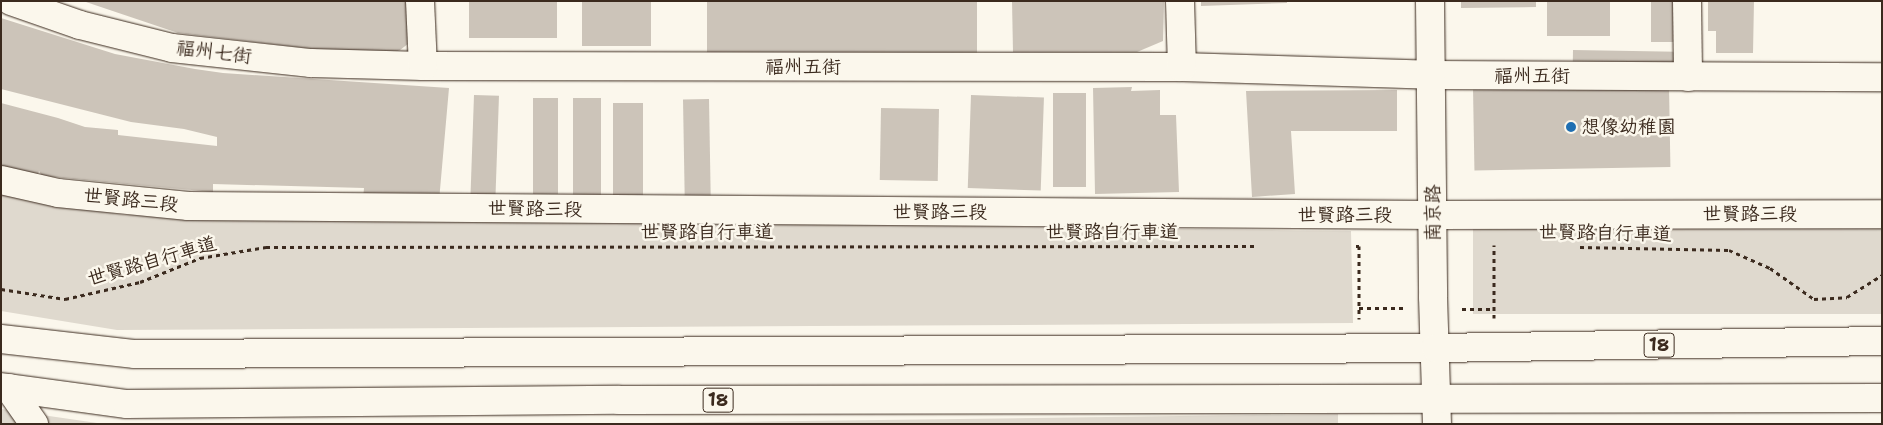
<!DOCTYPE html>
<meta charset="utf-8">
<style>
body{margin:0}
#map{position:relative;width:1883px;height:425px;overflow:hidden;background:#fbf7ec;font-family:"Shantell Sans","LXGW WenKai TC",sans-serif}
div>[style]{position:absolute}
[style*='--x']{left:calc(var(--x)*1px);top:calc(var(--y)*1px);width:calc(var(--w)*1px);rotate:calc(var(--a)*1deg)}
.green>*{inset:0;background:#dfd9ce;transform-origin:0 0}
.building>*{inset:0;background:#ccc4b9;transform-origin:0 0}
.path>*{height:3px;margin-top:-1.5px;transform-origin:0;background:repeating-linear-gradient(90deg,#3b2a1e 0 4px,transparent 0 8px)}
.roads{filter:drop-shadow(0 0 1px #3b2a1e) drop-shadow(0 0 1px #3b2a1e)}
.minor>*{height:28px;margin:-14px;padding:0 14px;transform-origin:14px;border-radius:14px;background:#fbf7ec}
.major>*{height:28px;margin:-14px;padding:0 14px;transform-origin:14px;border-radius:14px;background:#fbf7ec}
.dots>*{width:14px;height:14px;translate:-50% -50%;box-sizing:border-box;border:2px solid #fbf7ec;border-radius:50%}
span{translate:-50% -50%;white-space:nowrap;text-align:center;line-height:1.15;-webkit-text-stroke:5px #fbf7ec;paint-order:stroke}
.shield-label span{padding:1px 4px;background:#fbf7ec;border:1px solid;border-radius:4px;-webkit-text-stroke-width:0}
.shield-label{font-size:18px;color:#3b2a1e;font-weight:700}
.street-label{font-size:19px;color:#3b2a1e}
.poi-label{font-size:19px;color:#3b2a1e}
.left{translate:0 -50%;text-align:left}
.frame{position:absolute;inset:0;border:2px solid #3b2a1e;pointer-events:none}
</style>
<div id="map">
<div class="green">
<div style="clip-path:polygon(1px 194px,124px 215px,1351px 231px,1353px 323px,117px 330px,1px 311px)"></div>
<div style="left:1473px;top:228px;width:409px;height:86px"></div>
<div style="clip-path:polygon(1px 409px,104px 424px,1px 424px)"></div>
<div style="clip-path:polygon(1338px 414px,1338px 424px,571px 424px)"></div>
</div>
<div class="building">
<div style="clip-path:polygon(417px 1px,417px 37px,400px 50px,383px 57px,178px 33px,86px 2px)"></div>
<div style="left:469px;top:1px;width:88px;height:37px"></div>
<div style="left:582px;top:1px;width:69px;height:45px"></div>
<div style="left:707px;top:1px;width:270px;height:58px"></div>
<div style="clip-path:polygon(1012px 1px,1164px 1px,1163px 41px,1137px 52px,1013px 52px)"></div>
<div style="clip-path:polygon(1201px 1px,1287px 1px,1287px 3px,1201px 6px)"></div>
<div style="clip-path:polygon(1461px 1px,1536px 1px,1536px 7px,1461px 8px)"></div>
<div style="left:1547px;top:1px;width:63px;height:35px"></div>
<div style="left:1651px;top:1px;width:24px;height:41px"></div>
<div style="clip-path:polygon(1708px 1px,1754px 1px,1753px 53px,1716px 53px,1716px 31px,1708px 31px)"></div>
<div style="clip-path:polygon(1px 18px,115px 54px,195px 69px,223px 73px,449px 88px,439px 201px,363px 199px,364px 188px,213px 184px,213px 192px,42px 176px,39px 171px,37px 178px,1px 169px,1px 103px,58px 118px,85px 127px,118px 130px,118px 135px,217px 146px,217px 137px,184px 129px,131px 122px,1px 89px)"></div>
<div style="left:1573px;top:50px;width:104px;height:23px;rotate:1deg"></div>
<div style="left:1669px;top:86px;width:81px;height:196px;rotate:89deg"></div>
<div style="clip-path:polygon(1132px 87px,1131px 91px,1160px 90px,1160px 115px,1176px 115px,1179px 192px,1095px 194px,1093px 88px)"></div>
<div style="clip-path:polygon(1397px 90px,1397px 131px,1291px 131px,1295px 194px,1252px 197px,1246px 91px)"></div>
<div style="left:1053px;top:93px;width:33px;height:94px"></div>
<div style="left:474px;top:95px;width:25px;height:102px;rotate:2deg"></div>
<div style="left:971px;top:95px;width:73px;height:93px;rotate:2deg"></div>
<div style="left:533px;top:98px;width:25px;height:96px"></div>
<div style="left:573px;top:98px;width:28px;height:99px"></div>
<div style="left:709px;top:99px;width:100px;height:26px;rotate:89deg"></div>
<div style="left:613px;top:103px;width:30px;height:95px"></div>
<div style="left:881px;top:108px;width:58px;height:72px;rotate:1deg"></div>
</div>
<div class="path">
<div style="--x:1356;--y:246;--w:3;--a:0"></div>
<div style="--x:1359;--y:246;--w:73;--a:90"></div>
<div style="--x:1580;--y:247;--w:149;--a:1.2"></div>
<div style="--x:1729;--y:250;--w:45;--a:23.7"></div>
<div style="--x:1770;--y:268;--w:54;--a:35.2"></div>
<div style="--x:1814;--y:299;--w:33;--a:-3"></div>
<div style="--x:1847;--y:297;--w:41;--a:-32.2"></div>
<div style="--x:1;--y:289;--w:65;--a:8.9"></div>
<div style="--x:65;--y:299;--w:77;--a:-12.8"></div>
<div style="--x:140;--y:282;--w:65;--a:-21.8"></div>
<div style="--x:200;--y:258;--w:67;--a:-9.5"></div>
<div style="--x:266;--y:247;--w:992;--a:-0.06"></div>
<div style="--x:1359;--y:308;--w:45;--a:0"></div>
<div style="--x:1462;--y:309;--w:31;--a:0"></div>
<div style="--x:1494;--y:318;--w:73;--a:-90"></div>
</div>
<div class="roads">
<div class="minor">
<div style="--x:11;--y:1;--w:73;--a:19.2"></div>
<div style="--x:80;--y:25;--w:95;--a:14"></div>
<div style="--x:172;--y:48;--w:140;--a:6.2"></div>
<div style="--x:311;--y:63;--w:112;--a:1.5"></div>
<div style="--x:423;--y:66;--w:759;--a:0.08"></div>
<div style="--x:1182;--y:67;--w:249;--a:1.8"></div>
<div style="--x:1431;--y:75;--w:451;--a:0.3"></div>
<div style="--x:420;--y:1;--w:65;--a:87.4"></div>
<div style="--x:1180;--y:1;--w:66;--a:88.3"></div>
<div style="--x:1430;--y:1;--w:296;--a:89.4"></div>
<div style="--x:1433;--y:297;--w:127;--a:88.2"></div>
<div style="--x:1687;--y:1;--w:76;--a:89.2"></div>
<div style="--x:1;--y:180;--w:58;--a:12.8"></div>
<div style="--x:58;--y:193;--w:131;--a:5.7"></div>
<div style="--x:188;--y:206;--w:1246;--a:0.41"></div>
<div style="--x:1434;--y:215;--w:448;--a:-0.1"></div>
</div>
<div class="major">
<div style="--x:1;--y:339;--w:135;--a:6.4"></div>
<div style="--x:135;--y:354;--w:1301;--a:-0.26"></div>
<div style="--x:1436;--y:348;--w:446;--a:-0.9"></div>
<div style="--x:1;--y:387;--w:127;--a:7.7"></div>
<div style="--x:127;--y:404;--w:492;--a:-0.5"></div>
<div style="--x:619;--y:400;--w:1263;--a:-0.09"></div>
<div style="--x:9;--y:388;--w:44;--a:55.2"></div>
</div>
</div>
<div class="dots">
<div style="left:1571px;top:127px;background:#1f6fb2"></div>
</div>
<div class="shield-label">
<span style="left:1659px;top:345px">18</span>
<span style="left:718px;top:400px">18</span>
</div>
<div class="street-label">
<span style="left:214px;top:52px;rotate:7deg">福州七街</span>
<span style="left:803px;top:67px">福州五街</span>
<span style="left:1532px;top:76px">福州五街</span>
<span style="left:131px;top:200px;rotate:6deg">世賢路三段</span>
<span style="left:535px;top:209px;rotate:1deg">世賢路三段</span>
<span style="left:940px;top:212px">世賢路三段</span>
<span style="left:1433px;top:213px;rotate:-90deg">南京路</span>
<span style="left:1750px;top:214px">世賢路三段</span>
<span style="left:1345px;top:215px">世賢路三段</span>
<span style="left:707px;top:232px">世賢路自行車道</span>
<span style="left:1112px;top:232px">世賢路自行車道</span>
<span style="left:1605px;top:233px;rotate:1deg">世賢路自行車道</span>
<span style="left:152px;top:261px;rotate:-16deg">世賢路自行車道</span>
</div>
<div class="poi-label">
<span class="left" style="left:1581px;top:127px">想像幼稚園</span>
</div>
<div class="frame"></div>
</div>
